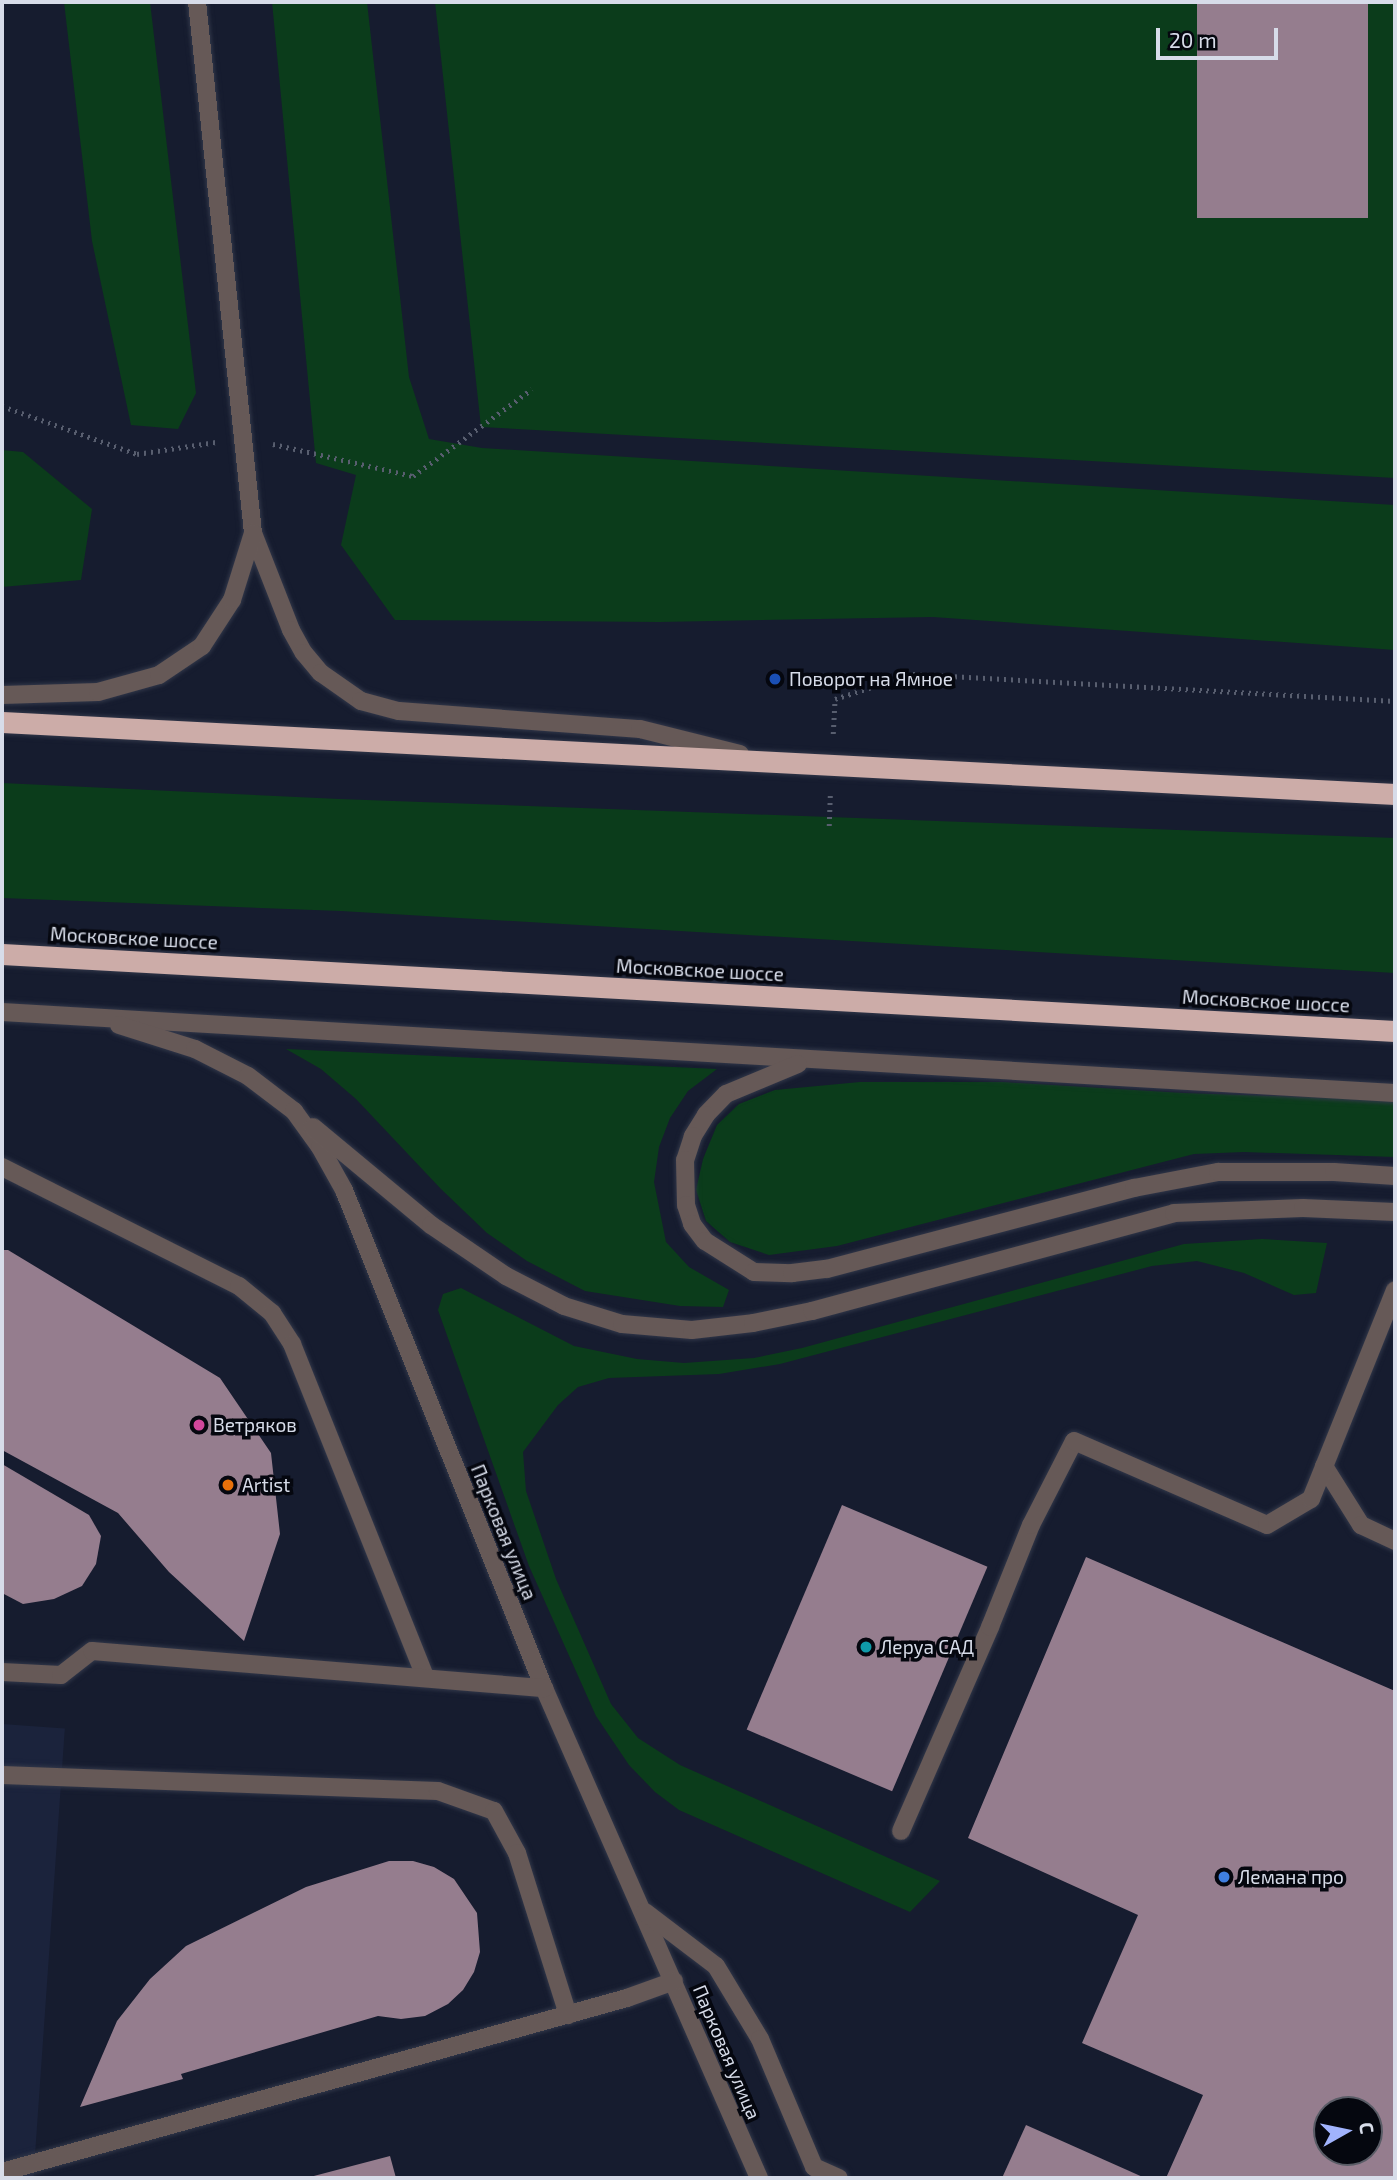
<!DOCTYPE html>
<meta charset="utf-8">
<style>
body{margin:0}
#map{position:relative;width:1397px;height:2180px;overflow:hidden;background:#161c2f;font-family:"Exo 2",sans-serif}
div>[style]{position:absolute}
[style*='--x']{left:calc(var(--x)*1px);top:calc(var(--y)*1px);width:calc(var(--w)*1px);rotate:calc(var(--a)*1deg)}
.built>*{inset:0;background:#1b233c;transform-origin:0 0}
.green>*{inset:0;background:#0b3c1b}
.building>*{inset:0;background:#957d8e;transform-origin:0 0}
.path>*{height:4.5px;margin-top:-2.25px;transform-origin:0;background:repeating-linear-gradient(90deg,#585e6f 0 2px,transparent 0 7px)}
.roads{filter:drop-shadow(0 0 2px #313749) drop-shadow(0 0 2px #313749)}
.minor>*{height:18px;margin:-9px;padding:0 9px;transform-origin:9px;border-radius:9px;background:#665957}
.highway>*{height:21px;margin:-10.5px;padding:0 10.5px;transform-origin:10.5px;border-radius:10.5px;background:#ccaca8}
.dots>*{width:19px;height:19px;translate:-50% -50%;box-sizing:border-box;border:4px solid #05070f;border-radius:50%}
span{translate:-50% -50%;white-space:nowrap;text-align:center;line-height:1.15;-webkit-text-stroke:7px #05070f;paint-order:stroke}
.poi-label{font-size:19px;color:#d7dce9}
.left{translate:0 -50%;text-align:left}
.street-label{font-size:19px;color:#d7dce9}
.frame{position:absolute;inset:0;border:4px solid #d7dce9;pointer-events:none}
.north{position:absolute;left:1313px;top:2096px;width:70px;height:70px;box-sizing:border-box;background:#05070f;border:2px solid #595c66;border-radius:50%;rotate:81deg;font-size:19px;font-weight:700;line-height:28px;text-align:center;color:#d7dce9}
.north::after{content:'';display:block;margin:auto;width:24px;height:32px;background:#a1b3fd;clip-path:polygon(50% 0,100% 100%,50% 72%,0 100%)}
.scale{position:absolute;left:1156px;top:28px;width:122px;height:32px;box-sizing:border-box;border:4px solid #d7dce9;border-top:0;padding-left:9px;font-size:21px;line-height:24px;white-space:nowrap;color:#d7dce9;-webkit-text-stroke:5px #05070f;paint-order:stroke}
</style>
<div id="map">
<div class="built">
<div style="left:2px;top:1724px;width:63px;height:454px;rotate:4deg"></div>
</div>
<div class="green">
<div style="clip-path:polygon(64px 2px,150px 2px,196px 393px,178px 429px,131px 425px,92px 241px)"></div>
<div style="clip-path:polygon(272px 2px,367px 2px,409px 377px,429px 439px,482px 448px,1395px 505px,1395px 650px,933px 617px,659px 622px,395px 620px,341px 545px,356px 475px,316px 463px)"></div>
<div style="clip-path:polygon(435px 2px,1395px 2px,1395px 478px,481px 427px)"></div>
<div style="clip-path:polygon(2px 450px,23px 452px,92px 509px,81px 580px,2px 587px)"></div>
<div style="clip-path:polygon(2px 783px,339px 799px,1395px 838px,1395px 973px,341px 911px,2px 898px)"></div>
<div style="clip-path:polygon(286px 1049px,717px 1069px,688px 1091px,670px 1118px,659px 1147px,654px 1182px,666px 1242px,689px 1267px,729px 1290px,723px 1307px,680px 1306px,585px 1291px,527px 1261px,487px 1233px,441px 1189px,356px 1099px,321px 1069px)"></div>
<div style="clip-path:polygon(860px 1082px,1003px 1082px,1184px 1093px,1395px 1100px,1395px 1157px,1244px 1152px,1194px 1154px,837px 1246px,769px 1255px,730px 1242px,706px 1221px,696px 1190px,703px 1159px,717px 1125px,739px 1104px,775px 1090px)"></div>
<div style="clip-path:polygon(1262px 1239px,1327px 1243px,1316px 1293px,1294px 1295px,1244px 1273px,1197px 1261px,1152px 1266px,780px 1364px,719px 1374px,609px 1378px,578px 1387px,558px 1405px,523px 1452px,526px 1491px,556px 1579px,611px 1704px,638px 1738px,680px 1765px,940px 1881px,910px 1912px,679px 1810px,655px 1792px,629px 1765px,596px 1716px,529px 1566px,438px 1310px,443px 1294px,461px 1288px,574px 1346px,637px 1359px,684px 1363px,754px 1358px,802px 1348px,1184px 1244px)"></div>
</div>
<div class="building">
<div style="left:1197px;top:2px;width:171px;height:216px"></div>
<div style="clip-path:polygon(2px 1250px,8px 1250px,220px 1378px,271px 1453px,280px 1534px,244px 1641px,169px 1572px,118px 1513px,2px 1450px)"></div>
<div style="clip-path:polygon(2px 1464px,89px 1515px,101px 1536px,96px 1564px,82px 1586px,54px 1599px,23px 1604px,2px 1593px)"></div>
<div style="left:842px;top:1505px;width:158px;height:244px;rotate:23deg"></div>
<div style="clip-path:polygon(evenodd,1086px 1557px,1395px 1691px,1395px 2178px,1166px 2178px,1203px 2095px,1082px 2043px,1138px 1915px,968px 1838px,1086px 1557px,1327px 2110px,1369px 2110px,1369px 2152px,1327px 2152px,1327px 2110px)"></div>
<div style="clip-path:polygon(389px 1861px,413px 1861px,434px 1867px,454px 1879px,477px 1913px,480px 1952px,474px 1972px,463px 1990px,448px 2004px,425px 2016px,401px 2019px,378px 2016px,181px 2074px,183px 2079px,80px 2107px,117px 2021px,150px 1979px,186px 1946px,306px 1887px)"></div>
<div style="clip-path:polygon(1026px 2125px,1145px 2178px,1002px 2178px)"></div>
<div style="clip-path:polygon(390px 2156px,396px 2178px,310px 2178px,310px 2177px)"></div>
</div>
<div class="path">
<div style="--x:2;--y:406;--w:143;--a:19.6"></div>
<div style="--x:137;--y:454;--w:80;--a:-8.6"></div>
<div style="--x:273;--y:444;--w:144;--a:12.9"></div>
<div style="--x:413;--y:476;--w:147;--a:-36.2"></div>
<div style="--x:833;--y:734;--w:35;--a:-87"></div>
<div style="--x:835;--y:699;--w:82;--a:-17.8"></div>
<div style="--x:913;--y:674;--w:483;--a:3.2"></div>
<div style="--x:829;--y:826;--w:31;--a:-88"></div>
</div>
<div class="roads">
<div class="minor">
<div style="--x:197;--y:2;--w:534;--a:83.98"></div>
<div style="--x:253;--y:533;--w:104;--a:68.6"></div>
<div style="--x:291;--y:630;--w:26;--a:61"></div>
<div style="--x:304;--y:653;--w:26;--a:50"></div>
<div style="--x:321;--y:673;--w:49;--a:35"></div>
<div style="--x:361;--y:701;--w:39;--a:15"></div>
<div style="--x:399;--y:711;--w:242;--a:4.3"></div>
<div style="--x:640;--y:729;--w:103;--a:14"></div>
<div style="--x:2;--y:695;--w:96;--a:-1.8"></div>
<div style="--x:98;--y:692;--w:63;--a:-15.6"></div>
<div style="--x:159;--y:675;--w:52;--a:-34"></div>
<div style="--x:202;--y:646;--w:55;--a:-56.9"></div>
<div style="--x:232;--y:600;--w:70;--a:-72.6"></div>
<div style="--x:2;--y:1012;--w:1395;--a:3.33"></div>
<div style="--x:119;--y:1025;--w:80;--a:17.5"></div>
<div style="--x:195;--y:1049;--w:59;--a:27"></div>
<div style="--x:248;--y:1076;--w:58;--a:37.3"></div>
<div style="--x:294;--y:1111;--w:44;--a:54.2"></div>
<div style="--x:320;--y:1147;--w:49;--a:60.8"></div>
<div style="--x:344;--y:1190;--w:537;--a:68.12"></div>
<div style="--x:544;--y:1688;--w:535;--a:66.31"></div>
<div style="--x:798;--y:1064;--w:78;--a:157.4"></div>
<div style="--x:726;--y:1094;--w:29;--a:134"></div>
<div style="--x:706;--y:1115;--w:25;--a:122"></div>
<div style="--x:693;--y:1136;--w:25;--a:108"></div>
<div style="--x:685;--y:1160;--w:45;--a:88.7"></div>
<div style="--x:686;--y:1205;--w:20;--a:72"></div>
<div style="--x:692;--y:1224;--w:21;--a:53"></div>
<div style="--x:705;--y:1241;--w:58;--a:32.3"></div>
<div style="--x:754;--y:1272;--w:38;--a:2"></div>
<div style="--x:792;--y:1273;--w:35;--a:-7"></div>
<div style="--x:827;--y:1269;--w:318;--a:-14.8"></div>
<div style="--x:1134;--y:1188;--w:86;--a:-10.8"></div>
<div style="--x:1218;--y:1172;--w:116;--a:0"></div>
<div style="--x:1334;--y:1172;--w:61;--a:3.8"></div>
<div style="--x:313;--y:1127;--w:153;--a:39.7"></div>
<div style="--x:431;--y:1225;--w:91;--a:34.2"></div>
<div style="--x:506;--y:1276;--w:65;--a:27.3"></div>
<div style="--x:564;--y:1306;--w:61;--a:17.2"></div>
<div style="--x:622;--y:1324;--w:70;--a:4.9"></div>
<div style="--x:692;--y:1330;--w:61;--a:-6.5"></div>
<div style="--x:753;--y:1323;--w:60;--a:-11.5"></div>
<div style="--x:812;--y:1311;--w:375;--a:-15.1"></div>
<div style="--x:1174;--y:1213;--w:129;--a:-2.2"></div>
<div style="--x:1303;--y:1208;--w:92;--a:2.5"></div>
<div style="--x:2;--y:1167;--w:265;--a:26.7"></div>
<div style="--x:239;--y:1286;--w:43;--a:39.3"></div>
<div style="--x:272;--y:1313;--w:37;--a:57"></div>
<div style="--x:292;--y:1344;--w:359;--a:68.2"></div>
<div style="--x:1324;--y:1466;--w:70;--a:57.9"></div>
<div style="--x:1361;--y:1525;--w:38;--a:25"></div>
<div style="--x:2;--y:1672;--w:59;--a:2.9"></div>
<div style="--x:61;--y:1675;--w:39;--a:-38"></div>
<div style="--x:92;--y:1651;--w:454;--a:4.7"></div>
<div style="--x:2;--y:1775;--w:436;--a:2.1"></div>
<div style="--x:438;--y:1791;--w:59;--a:19.7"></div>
<div style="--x:494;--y:1811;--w:48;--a:61.3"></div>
<div style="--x:517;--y:1853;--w:170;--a:72.5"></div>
<div style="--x:901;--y:1831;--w:223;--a:-66.4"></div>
<div style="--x:990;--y:1627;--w:110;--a:-68.1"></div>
<div style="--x:1031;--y:1525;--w:94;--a:-62.9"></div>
<div style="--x:1074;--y:1441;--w:210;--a:23.5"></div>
<div style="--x:1267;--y:1525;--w:51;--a:-30.6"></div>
<div style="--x:1311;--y:1499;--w:225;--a:-68.1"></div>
<div style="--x:645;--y:1912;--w:89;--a:37.3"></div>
<div style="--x:716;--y:1966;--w:85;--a:58.9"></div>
<div style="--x:760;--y:2039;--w:139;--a:67.1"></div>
<div style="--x:814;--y:2167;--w:27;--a:24"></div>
<div style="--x:2;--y:2172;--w:649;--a:-15.56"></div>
<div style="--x:627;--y:1998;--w:50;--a:-19.9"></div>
</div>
<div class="highway">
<div style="--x:2;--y:722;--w:1395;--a:2.96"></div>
<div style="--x:2;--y:954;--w:1395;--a:3.16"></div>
</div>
</div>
<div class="dots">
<div style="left:775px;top:679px;background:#1a4fb4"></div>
<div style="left:199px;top:1425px;background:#d1479c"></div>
<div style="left:228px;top:1485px;background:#e8710a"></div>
<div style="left:866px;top:1647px;background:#0f9aa8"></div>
<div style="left:1224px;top:1877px;background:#3f7fe0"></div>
</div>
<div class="poi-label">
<span class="left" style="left:789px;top:679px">Поворот на Ямное</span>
<span class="left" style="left:213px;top:1425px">Ветряков</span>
<span class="left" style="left:242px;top:1485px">Artist</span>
<span class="left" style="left:880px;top:1647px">Леруа САД</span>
<span class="left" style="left:1238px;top:1877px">Лемана про</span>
</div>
<div class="street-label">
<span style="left:134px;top:938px;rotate:3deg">Московское шоссе</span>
<span style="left:700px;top:970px;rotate:3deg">Московское шоссе</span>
<span style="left:1266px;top:1001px;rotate:3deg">Московское шоссе</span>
<span style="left:504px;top:1532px;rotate:68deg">Парковая улица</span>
<span style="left:727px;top:2052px;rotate:67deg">Парковая улица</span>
</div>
<div class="frame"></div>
<div class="north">С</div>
<div class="scale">20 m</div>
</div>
